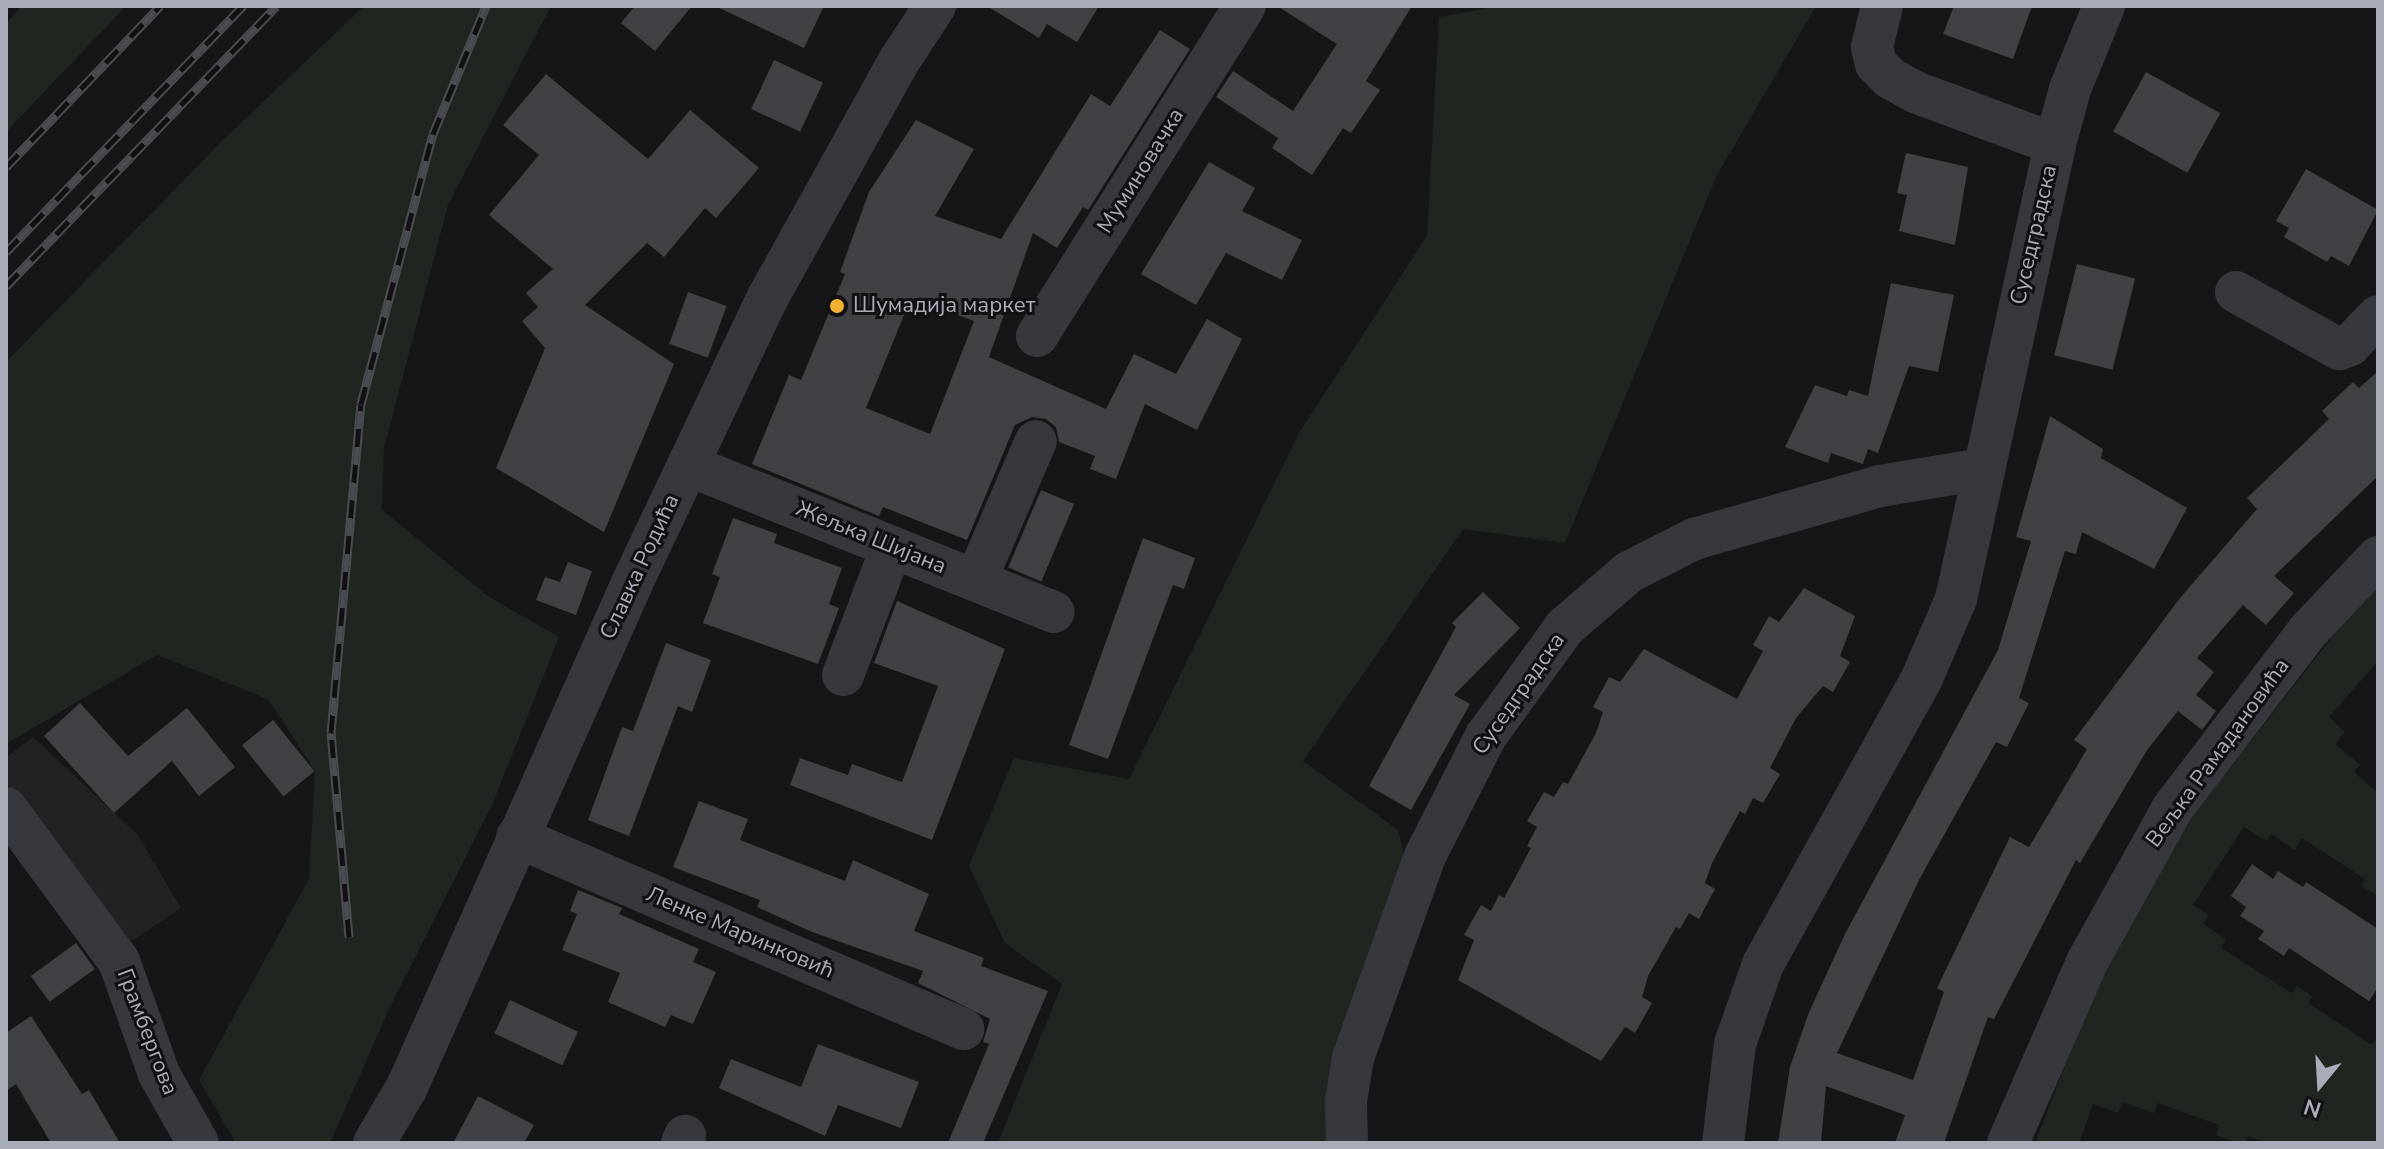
<!DOCTYPE html>
<meta charset="utf-8">
<style>
body{margin:0}
#map{position:relative;width:2384px;height:1149px;overflow:hidden;background:#161618;font-family:"Nunito Sans",sans-serif}
div>[style]{position:absolute}
[style*='--x']{left:calc(var(--x)*1px);top:calc(var(--y)*1px);width:calc(var(--w)*1px);rotate:calc(var(--a)*1deg)}
.built>*{inset:0;background:#222225}
.green>*{inset:0;background:#1e261f}
.building>*{inset:0;background:#404145;transform-origin:0 0}
.minor>*{height:42px;margin:-21px;padding:0 21px;transform-origin:21px;border-radius:21px;background:#37383d}
.rail>*{height:9px;margin-top:-4.5px;transform-origin:0;background:repeating-linear-gradient(90deg,#111113 0 18px,#4a4c52 0 36px);box-sizing:border-box;border-block:2px solid #4a4c52}
.dots>*{width:22px;height:22px;translate:-50% -50%;box-sizing:border-box;border:4px solid #111113;border-radius:50%}
span{translate:-50% -50%;white-space:nowrap;text-align:center;line-height:1.15;-webkit-text-stroke:6px #111113;paint-order:stroke}
.street-label{font-size:22px;color:#a8adb8}
.poi-label{font-size:22px;color:#a8adb8}
.left{translate:0 -50%;text-align:left}
.frame{position:absolute;inset:0;border:8px solid #a8adb8;pointer-events:none}
.north{position:absolute;left:2280px;top:1045px;width:80px;height:80px;-webkit-text-stroke:6px #111113;paint-order:stroke;rotate:198deg;font-size:22px;font-weight:700;line-height:32px;text-align:center;color:#a8adb8}
.north::after{content:'';display:block;margin:auto;width:28px;height:36px;background:#a8adb8;clip-path:polygon(50% 0,100% 100%,50% 72%,0 100%)}
</style>
<div id="map">
<div class="built">
<div style="clip-path:polygon(33px 737px,137px 834px,181px 908px,129px 943px,6px 783px,6px 758px)"></div>
</div>
<div class="green">
<div style="clip-path:polygon(22px 6px,126px 6px,6px 132px,6px 23px)"></div>
<div style="clip-path:polygon(364px 6px,551px 6px,448px 205px,384px 448px,382px 510px,489px 597px,559px 637px,492px 805px,390px 1007px,330px 1143px,236px 1143px,199px 1080px,309px 879px,315px 771px,268px 699px,157px 655px,6px 744px,6px 362px,223px 140px)"></div>
<div style="clip-path:polygon(1500px 6px,1816px 6px,1716px 177px,1565px 543px,1463px 529px,1303px 761px,1398px 830px,1412px 886px,1349px 1143px,998px 1143px,1062px 984px,1005px 943px,969px 866px,1014px 758px,1129px 779px,1299px 433px,1427px 236px,1439px 17px)"></div>
<div style="clip-path:polygon(2378px 586px,2378px 661px,2329px 717px,2345px 732px,2335px 744px,2360px 765px,2354px 772px,2378px 793px,2378px 896px,2362px 886px,2365px 879px,2302px 838px,2295px 850px,2271px 834px,2266px 841px,2244px 827px,2193px 905px,2209px 915px,2203px 924px,2226px 939px,2221px 948px,2292px 993px,2297px 986px,2312px 996px,2308px 1003px,2372px 1045px,2378px 1037px,2378px 1143px,2266px 1143px,2248px 1136px,2245px 1143px,2237px 1143px,2216px 1135px,2219px 1125px,2158px 1103px,2154px 1113px,2122px 1102px,2118px 1113px,2093px 1104px,2079px 1143px,2035px 1143px,2114px 940px,2191px 818px,2353px 610px)"></div>
</div>
<div class="building">
<div style="clip-path:polygon(635px 6px,692px 6px,655px 51px,621px 23px)"></div>
<div style="clip-path:polygon(715px 6px,824px 6px,804px 48px)"></div>
<div style="clip-path:polygon(987px 6px,1099px 6px,1077px 42px,1047px 24px,1039px 38px)"></div>
<div style="clip-path:polygon(1277px 6px,1412px 6px,1366px 81px,1380px 90px,1351px 133px,1343px 128px,1312px 175px,1272px 148px,1278px 138px,1216px 97px,1233px 71px,1293px 111px,1337px 44px)"></div>
<div style="clip-path:polygon(1954px 6px,2032px 6px,2013px 59px,1943px 34px)"></div>
<div style="clip-path:polygon(evenodd,1160px 30px,1190px 49px,1088px 210px,1083px 207px,1057px 248px,1033px 233px,989px 357px,1106px 409px,1134px 354px,1176px 374px,1207px 319px,1242px 339px,1197px 430px,1145px 404px,1116px 479px,1090px 469px,1095px 456px,1059px 442px,1056px 427px,1046px 419px,1032px 417px,1015px 425px,967px 540px,883px 507px,879px 516px,752px 464px,789px 375px,801px 380px,845px 274px,840px 272px,869px 192px,916px 120px,974px 149px,935px 216px,1001px 239px,1091px 94px,1110px 106px,1160px 30px,911px 298px,974px 321px,930px 434px,866px 408px,911px 298px)"></div>
<div style="left:774px;top:60px;width:54px;height:54px;rotate:25deg"></div>
<div style="left:2146px;top:72px;width:85px;height:68px;rotate:29deg"></div>
<div style="clip-path:polygon(546px 74px,648px 159px,690px 110px,759px 168px,716px 218px,705px 208px,664px 257px,647px 243px,585px 305px,674px 364px,604px 532px,496px 468px,545px 348px,522px 321px,538px 307px,526px 293px,553px 269px,489px 215px,539px 155px,503px 125px)"></div>
<div style="clip-path:polygon(1906px 153px,1968px 167px,1955px 245px,1899px 231px,1907px 195px,1897px 193px)"></div>
<div style="clip-path:polygon(1209px 162px,1255px 188px,1242px 211px,1302px 240px,1282px 280px,1226px 253px,1196px 305px,1141px 274px)"></div>
<div style="clip-path:polygon(2306px 169px,2378px 210px,2349px 266px,2331px 256px,2327px 262px,2284px 237px,2289px 228px,2276px 221px)"></div>
<div style="left:2077px;top:264px;width:60px;height:94px;rotate:14deg"></div>
<div style="clip-path:polygon(1891px 283px,1954px 295px,1938px 372px,1909px 366px,1878px 453px,1868px 449px,1863px 464px,1831px 453px,1828px 463px,1785px 447px,1815px 385px,1847px 396px,1849px 390px,1868px 396px)"></div>
<div style="left:688px;top:292px;width:41px;height:55px;rotate:20deg"></div>
<div style="clip-path:polygon(2378px 371px,2378px 476px,2274px 576px,2294px 593px,2266px 625px,2243px 605px,2197px 658px,2214px 672px,2196px 695px,2216px 711px,2202px 730px,2178px 711px,2147px 750px,2080px 863px,2076px 860px,1994px 1019px,1988px 1017px,1944px 1143px,1895px 1143px,1905px 1115px,1826px 1086px,1821px 1143px,1778px 1143px,1790px 1067px,1809px 1012px,1845px 934px,1998px 650px,2031px 541px,2016px 537px,2050px 416px,2103px 449px,2101px 458px,2187px 508px,2154px 569px,2082px 532px,2076px 554px,2065px 551px,2019px 698px,2029px 703px,2007px 747px,1996px 742px,1920px 878px,1837px 1053px,1913px 1080px,1944px 992px,1937px 988px,2010px 837px,2029px 847px,2087px 749px,2074px 740px,2180px 598px,2257px 509px,2247px 498px,2329px 419px,2322px 411px,2353px 382px,2359px 388px)"></div>
<div style="left:1041px;top:490px;width:36px;height:84px;rotate:23deg"></div>
<div style="clip-path:polygon(733px 518px,777px 534px,774px 543px,842px 568px,829px 604px,839px 608px,818px 664px,703px 623px,720px 577px,712px 574px)"></div>
<div style="clip-path:polygon(1143px 538px,1195px 558px,1184px 589px,1173px 585px,1108px 759px,1069px 745px)"></div>
<div style="clip-path:polygon(568px 562px,592px 571px,576px 615px,536px 600px,545px 577px,560px 582px)"></div>
<div style="clip-path:polygon(1804px 588px,1855px 616px,1840px 656px,1850px 662px,1833px 692px,1823px 686px,1796px 718px,1770px 768px,1780px 774px,1763px 803px,1753px 798px,1745px 814px,1740px 811px,1712px 863px,1705px 883px,1715px 889px,1699px 919px,1689px 913px,1680px 929px,1676px 927px,1648px 976px,1642px 997px,1652px 1003px,1635px 1033px,1625px 1027px,1601px 1061px,1458px 980px,1474px 940px,1464px 935px,1481px 905px,1491px 911px,1499px 895px,1504px 898px,1531px 848px,1527px 846px,1537px 827px,1527px 821px,1544px 792px,1554px 797px,1563px 782px,1568px 784px,1596px 733px,1603px 712px,1593px 707px,1609px 677px,1620px 682px,1644px 649px,1737px 699px,1763px 651px,1753px 645px,1769px 616px,1779px 622px)"></div>
<div style="clip-path:polygon(1483px 592px,1520px 628px,1454px 695px,1470px 704px,1411px 810px,1369px 786px,1456px 627px,1452px 623px)"></div>
<div style="clip-path:polygon(897px 601px,1005px 649px,932px 840px,790px 785px,800px 758px,848px 775px,852px 764px,902px 782px,938px 686px,874px 663px)"></div>
<div style="clip-path:polygon(666px 643px,711px 660px,692px 712px,678px 706px,629px 836px,588px 820px,622px 727px,633px 731px)"></div>
<div style="clip-path:polygon(80px 703px,128px 756px,187px 708px,235px 767px,199px 796px,172px 761px,114px 813px,44px 736px)"></div>
<div style="left:273px;top:720px;width:66px;height:40px;rotate:51deg"></div>
<div style="clip-path:polygon(699px 801px,748px 819px,740px 840px,845px 881px,853px 860px,929px 894px,914px 931px,984px 958px,981px 966px,1048px 991px,983px 1143px,948px 1143px,989px 1044px,983px 1042px,990px 1019px,918px 983px,923px 971px,812px 932px,757px 907px,760px 900px,673px 867px)"></div>
<div style="clip-path:polygon(2252px 864px,2273px 879px,2278px 871px,2303px 887px,2306px 882px,2378px 929px,2378px 987px,2369px 1001px,2289px 948px,2284px 956px,2258px 939px,2264px 931px,2240px 916px,2246px 907px,2231px 896px)"></div>
<div style="clip-path:polygon(578px 890px,622px 908px,619px 914px,699px 949px,693px 962px,716px 972px,693px 1024px,671px 1015px,665px 1027px,608px 1002px,620px 973px,562px 950px,577px 914px,570px 911px)"></div>
<div style="left:76px;top:943px;width:32px;height:56px;rotate:54deg"></div>
<div style="left:510px;top:1000px;width:75px;height:37px;rotate:25deg"></div>
<div style="clip-path:polygon(31px 1016px,82px 1094px,89px 1090px,120px 1143px,51px 1143px,16px 1084px,6px 1091px,6px 1033px)"></div>
<div style="clip-path:polygon(818px 1044px,919px 1082px,901px 1128px,838px 1105px,825px 1136px,719px 1088px,731px 1059px,801px 1087px)"></div>
<div style="clip-path:polygon(478px 1096px,534px 1125px,524px 1143px,453px 1143px)"></div>
</div>
<div class="minor">
<div style="--x:1882;--y:6;--w:42;--a:103.7"></div>
<div style="--x:1872;--y:47;--w:17;--a:77"></div>
<div style="--x:1876;--y:64;--w:20;--a:45"></div>
<div style="--x:1890;--y:78;--w:29;--a:29"></div>
<div style="--x:1915;--y:92;--w:149;--a:20.4"></div>
<div style="--x:2236;--y:292;--w:118;--a:29"></div>
<div style="--x:2339;--y:349;--w:12;--a:-20"></div>
<div style="--x:2350;--y:345;--w:40;--a:-46"></div>
<div style="--x:1037;--y:336;--w:390;--a:-57.8"></div>
<div style="--x:688;--y:465;--w:394;--a:21.9"></div>
<div style="--x:976;--y:580;--w:151;--a:-66.7"></div>
<div style="--x:843;--y:675;--w:137;--a:-69.1"></div>
<div style="--x:6;--y:808;--w:190;--a:53.6"></div>
<div style="--x:119;--y:961;--w:120;--a:70.5"></div>
<div style="--x:159;--y:1074;--w:79;--a:60.5"></div>
<div style="--x:517;--y:837;--w:486;--a:23.3"></div>
<div style="--x:374;--y:1143;--w:65;--a:-59.5"></div>
<div style="--x:407;--y:1087;--w:554;--a:-65.93"></div>
<div style="--x:633;--y:581;--w:312;--a:-64.6"></div>
<div style="--x:767;--y:299;--w:272;--a:-61"></div>
<div style="--x:899;--y:61;--w:66;--a:-56.8"></div>
<div style="--x:682;--y:1143;--w:8;--a:-67"></div>
<div style="--x:1347;--y:1143;--w:42;--a:-91.4"></div>
<div style="--x:1346;--y:1101;--w:44;--a:-80.8"></div>
<div style="--x:1353;--y:1058;--w:214;--a:-70.4"></div>
<div style="--x:1425;--y:856;--w:135;--a:-63.1"></div>
<div style="--x:1486;--y:736;--w:135;--a:-54.1"></div>
<div style="--x:1565;--y:627;--w:84;--a:-40.7"></div>
<div style="--x:1629;--y:572;--w:73;--a:-26.9"></div>
<div style="--x:1694;--y:539;--w:193;--a:-15.9"></div>
<div style="--x:1880;--y:486;--w:104;--a:-9.4"></div>
<div style="--x:1723;--y:1143;--w:100;--a:-83.1"></div>
<div style="--x:1735;--y:1044;--w:85;--a:-70.7"></div>
<div style="--x:1763;--y:964;--w:327;--a:-60.9"></div>
<div style="--x:1922;--y:678;--w:86;--a:-66.7"></div>
<div style="--x:1956;--y:599;--w:466;--a:-77.7"></div>
<div style="--x:2055;--y:144;--w:57;--a:-74.7"></div>
<div style="--x:2070;--y:89;--w:90;--a:-67.7"></div>
<div style="--x:2008;--y:1143;--w:197;--a:-66.4"></div>
<div style="--x:2087;--y:962;--w:175;--a:-60.9"></div>
<div style="--x:2172;--y:809;--w:224;--a:-52.6"></div>
<div style="--x:2308;--y:631;--w:102;--a:-46.6"></div>
</div>
<div class="rail">
<div style="--x:6;--y:167;--w:223;--a:-46.3"></div>
<div style="--x:6;--y:252;--w:342;--a:-46.1"></div>
<div style="--x:6;--y:286;--w:389;--a:-46"></div>
<div style="--x:349;--y:937;--w:205;--a:-95"></div>
<div style="--x:331;--y:733;--w:330;--a:-84.8"></div>
<div style="--x:361;--y:404;--w:279;--a:-75.1"></div>
<div style="--x:433;--y:134;--w:139;--a:-67.5"></div>
</div>
<div class="dots">
<div style="left:837px;top:306px;background:#f2b134"></div>
</div>
<div class="street-label">
<span style="left:1141px;top:171px;rotate:-58deg">Муминовачка</span>
<span style="left:2034px;top:235px;rotate:-77deg">Суседградска</span>
<span style="left:871px;top:538px;rotate:22deg">Жељка Шијана</span>
<span style="left:640px;top:567px;rotate:-65deg">Славка Родића</span>
<span style="left:1519px;top:694px;rotate:-55deg">Суседградска</span>
<span style="left:2218px;top:753px;rotate:-54deg">Вељка Рамадановића</span>
<span style="left:740px;top:933px;rotate:23deg">Ленке Маринковић</span>
<span style="left:147px;top:1032px;rotate:69deg">Грамбергова</span>
</div>
<div class="poi-label">
<span class="left" style="left:853px;top:306px">Шумадија маркет</span>
</div>
<div class="frame"></div>
<div class="north">N</div>
</div>
